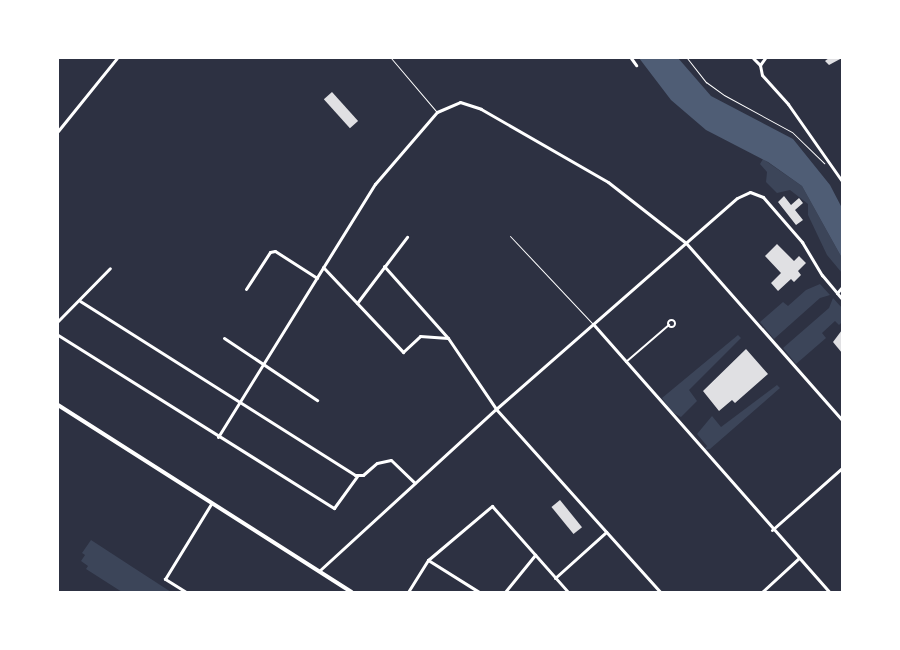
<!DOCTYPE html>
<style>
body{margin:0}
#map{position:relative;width:900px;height:650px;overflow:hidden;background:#2d3142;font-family:Manrope,sans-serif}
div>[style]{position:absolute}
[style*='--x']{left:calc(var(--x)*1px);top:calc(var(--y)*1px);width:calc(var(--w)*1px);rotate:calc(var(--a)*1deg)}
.green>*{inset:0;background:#3c4559}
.water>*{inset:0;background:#4f5d75}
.building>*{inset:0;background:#e0e0e3;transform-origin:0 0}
.path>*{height:1px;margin:-0.5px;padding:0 0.5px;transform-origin:0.5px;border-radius:0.5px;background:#fff}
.service>*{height:1px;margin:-0.5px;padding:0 0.5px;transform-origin:0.5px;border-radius:0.5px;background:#fff}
.pedestrian>*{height:2px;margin:-1px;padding:0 1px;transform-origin:1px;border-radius:1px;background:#fff}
.pedestrian>.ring{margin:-1px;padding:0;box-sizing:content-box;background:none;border:2px solid #fff;border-radius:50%}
.minor>*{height:3px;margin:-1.5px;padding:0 1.5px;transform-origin:1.5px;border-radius:1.5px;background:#fff}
.secondary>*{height:4px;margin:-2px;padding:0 2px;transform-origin:2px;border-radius:2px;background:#fff}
span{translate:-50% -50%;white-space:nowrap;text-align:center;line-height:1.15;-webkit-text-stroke:5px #fff;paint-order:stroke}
.frame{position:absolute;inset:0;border:59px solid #fff;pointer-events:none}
</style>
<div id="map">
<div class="green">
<div style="clip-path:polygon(763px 159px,802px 186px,842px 258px,842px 273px,827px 255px,808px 215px,808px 204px,790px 190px,777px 193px,766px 182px,767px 172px,760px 164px)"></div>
<div style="clip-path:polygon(820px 284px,830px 295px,820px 298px,774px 339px,760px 322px,783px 302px,788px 306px,806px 290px)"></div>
<div style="clip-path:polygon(833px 298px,842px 308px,842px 322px,839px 325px,835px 321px,822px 333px,826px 338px,796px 364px,783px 348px,829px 308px)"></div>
<div style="clip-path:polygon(738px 335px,741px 338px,689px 390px,697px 401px,681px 417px,672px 412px,662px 398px)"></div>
<div style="clip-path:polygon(777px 385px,780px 388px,710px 449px,704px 450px,707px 446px,697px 434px,712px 416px,721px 427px)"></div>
<div style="clip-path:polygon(91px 540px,134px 568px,171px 592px,122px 592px,86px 569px,88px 566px,81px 561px,85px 555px,82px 553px)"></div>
</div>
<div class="water">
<div style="clip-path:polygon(639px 58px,678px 58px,711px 96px,793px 139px,830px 185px,842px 208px,842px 258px,802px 186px,768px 162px,706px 130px,671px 100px)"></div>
</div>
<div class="building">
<div style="clip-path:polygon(829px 58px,842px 58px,829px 65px,825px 61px)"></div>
<div style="left:332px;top:92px;width:39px;height:11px;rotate:48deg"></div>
<div style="clip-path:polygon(784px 196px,791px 205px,799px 198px,803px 203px,795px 210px,803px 220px,796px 225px,778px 202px)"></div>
<div style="clip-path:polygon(777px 244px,794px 261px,799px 256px,806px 263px,798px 271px,801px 275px,794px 282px,791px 279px,778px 291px,771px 283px,781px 273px,765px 256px)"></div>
<div style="clip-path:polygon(842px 330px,842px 353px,833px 342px)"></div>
<div style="clip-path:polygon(746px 349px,768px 374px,735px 403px,732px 400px,719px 411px,703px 391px)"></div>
<div style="left:560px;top:500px;width:35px;height:11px;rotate:51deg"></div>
</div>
<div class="path">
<div style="--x:687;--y:58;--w:31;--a:52"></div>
<div style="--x:706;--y:82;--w:22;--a:36"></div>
<div style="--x:724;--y:95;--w:77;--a:28.6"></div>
<div style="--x:792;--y:132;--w:45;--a:44.1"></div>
</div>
<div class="service">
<div style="--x:391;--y:58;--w:70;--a:49.7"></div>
<div style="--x:510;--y:236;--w:120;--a:46.7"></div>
</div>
<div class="pedestrian">
<div class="ring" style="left:667.5px;top:319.5px;width:5px;height:5px"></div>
<div style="--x:626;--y:362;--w:57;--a:-40.7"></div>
</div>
<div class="minor">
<div style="--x:631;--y:58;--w:9;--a:54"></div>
<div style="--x:753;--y:58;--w:10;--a:45"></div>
<div style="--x:760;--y:65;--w:10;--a:79"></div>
<div style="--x:762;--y:75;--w:39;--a:48"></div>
<div style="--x:788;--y:104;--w:94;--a:55"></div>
<div style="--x:760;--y:65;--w:9;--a:-54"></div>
<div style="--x:58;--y:131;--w:94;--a:-51.1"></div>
<div style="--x:384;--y:266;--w:96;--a:48.4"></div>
<div style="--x:448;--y:338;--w:86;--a:55.9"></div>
<div style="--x:496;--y:409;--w:246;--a:48.1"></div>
<div style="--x:323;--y:267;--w:117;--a:46.7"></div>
<div style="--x:403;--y:352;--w:23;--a:-43"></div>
<div style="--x:420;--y:336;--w:28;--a:4"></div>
<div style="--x:246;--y:289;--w:44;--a:-57"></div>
<div style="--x:270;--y:252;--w:5;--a:-11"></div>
<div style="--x:275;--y:251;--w:50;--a:32.7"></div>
<div style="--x:837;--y:293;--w:8;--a:50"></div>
<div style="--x:80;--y:301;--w:325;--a:32.3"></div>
<div style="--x:355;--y:475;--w:8;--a:0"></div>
<div style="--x:363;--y:475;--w:18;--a:-41"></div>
<div style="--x:377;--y:463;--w:14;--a:-12"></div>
<div style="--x:391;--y:460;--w:33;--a:44"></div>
<div style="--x:357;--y:303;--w:83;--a:-52.9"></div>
<div style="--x:58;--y:321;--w:74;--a:-45.5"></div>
<div style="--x:594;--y:325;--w:356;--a:48.6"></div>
<div style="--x:58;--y:335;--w:326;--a:32.1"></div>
<div style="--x:334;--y:508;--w:39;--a:-54"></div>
<div style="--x:224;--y:338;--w:112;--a:33.7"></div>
<div style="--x:218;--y:437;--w:298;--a:-58.2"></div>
<div style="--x:375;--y:184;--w:95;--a:-49.3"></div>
<div style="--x:437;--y:112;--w:25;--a:-23"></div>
<div style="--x:460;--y:102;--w:22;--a:18"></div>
<div style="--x:481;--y:109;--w:146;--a:29.9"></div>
<div style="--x:608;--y:182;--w:99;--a:38"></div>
<div style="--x:686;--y:243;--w:236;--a:48.6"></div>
<div style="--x:772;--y:530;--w:94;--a:-41.5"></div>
<div style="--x:428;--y:560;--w:60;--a:32.1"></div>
<div style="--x:319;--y:571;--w:240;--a:-42.5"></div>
<div style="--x:496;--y:409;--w:320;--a:-41.2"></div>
<div style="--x:737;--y:198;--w:14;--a:-25"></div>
<div style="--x:750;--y:192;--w:14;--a:21"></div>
<div style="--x:763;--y:197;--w:60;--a:49.1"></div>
<div style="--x:802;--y:242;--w:39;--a:59"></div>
<div style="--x:822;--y:275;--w:23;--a:50"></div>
<div style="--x:837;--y:293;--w:8;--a:-50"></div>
<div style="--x:555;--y:578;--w:69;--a:-42"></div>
<div style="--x:186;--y:592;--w:25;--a:-148"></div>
<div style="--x:165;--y:579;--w:88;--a:-58.5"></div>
<div style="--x:408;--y:592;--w:38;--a:-58"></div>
<div style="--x:428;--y:560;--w:84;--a:-40.2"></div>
<div style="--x:492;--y:506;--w:115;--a:48.5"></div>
<div style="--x:505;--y:592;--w:48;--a:-51"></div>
<div style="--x:762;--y:592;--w:50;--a:-42.6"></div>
</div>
<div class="secondary">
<div style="--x:58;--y:405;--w:348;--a:32.5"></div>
</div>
<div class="frame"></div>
</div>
